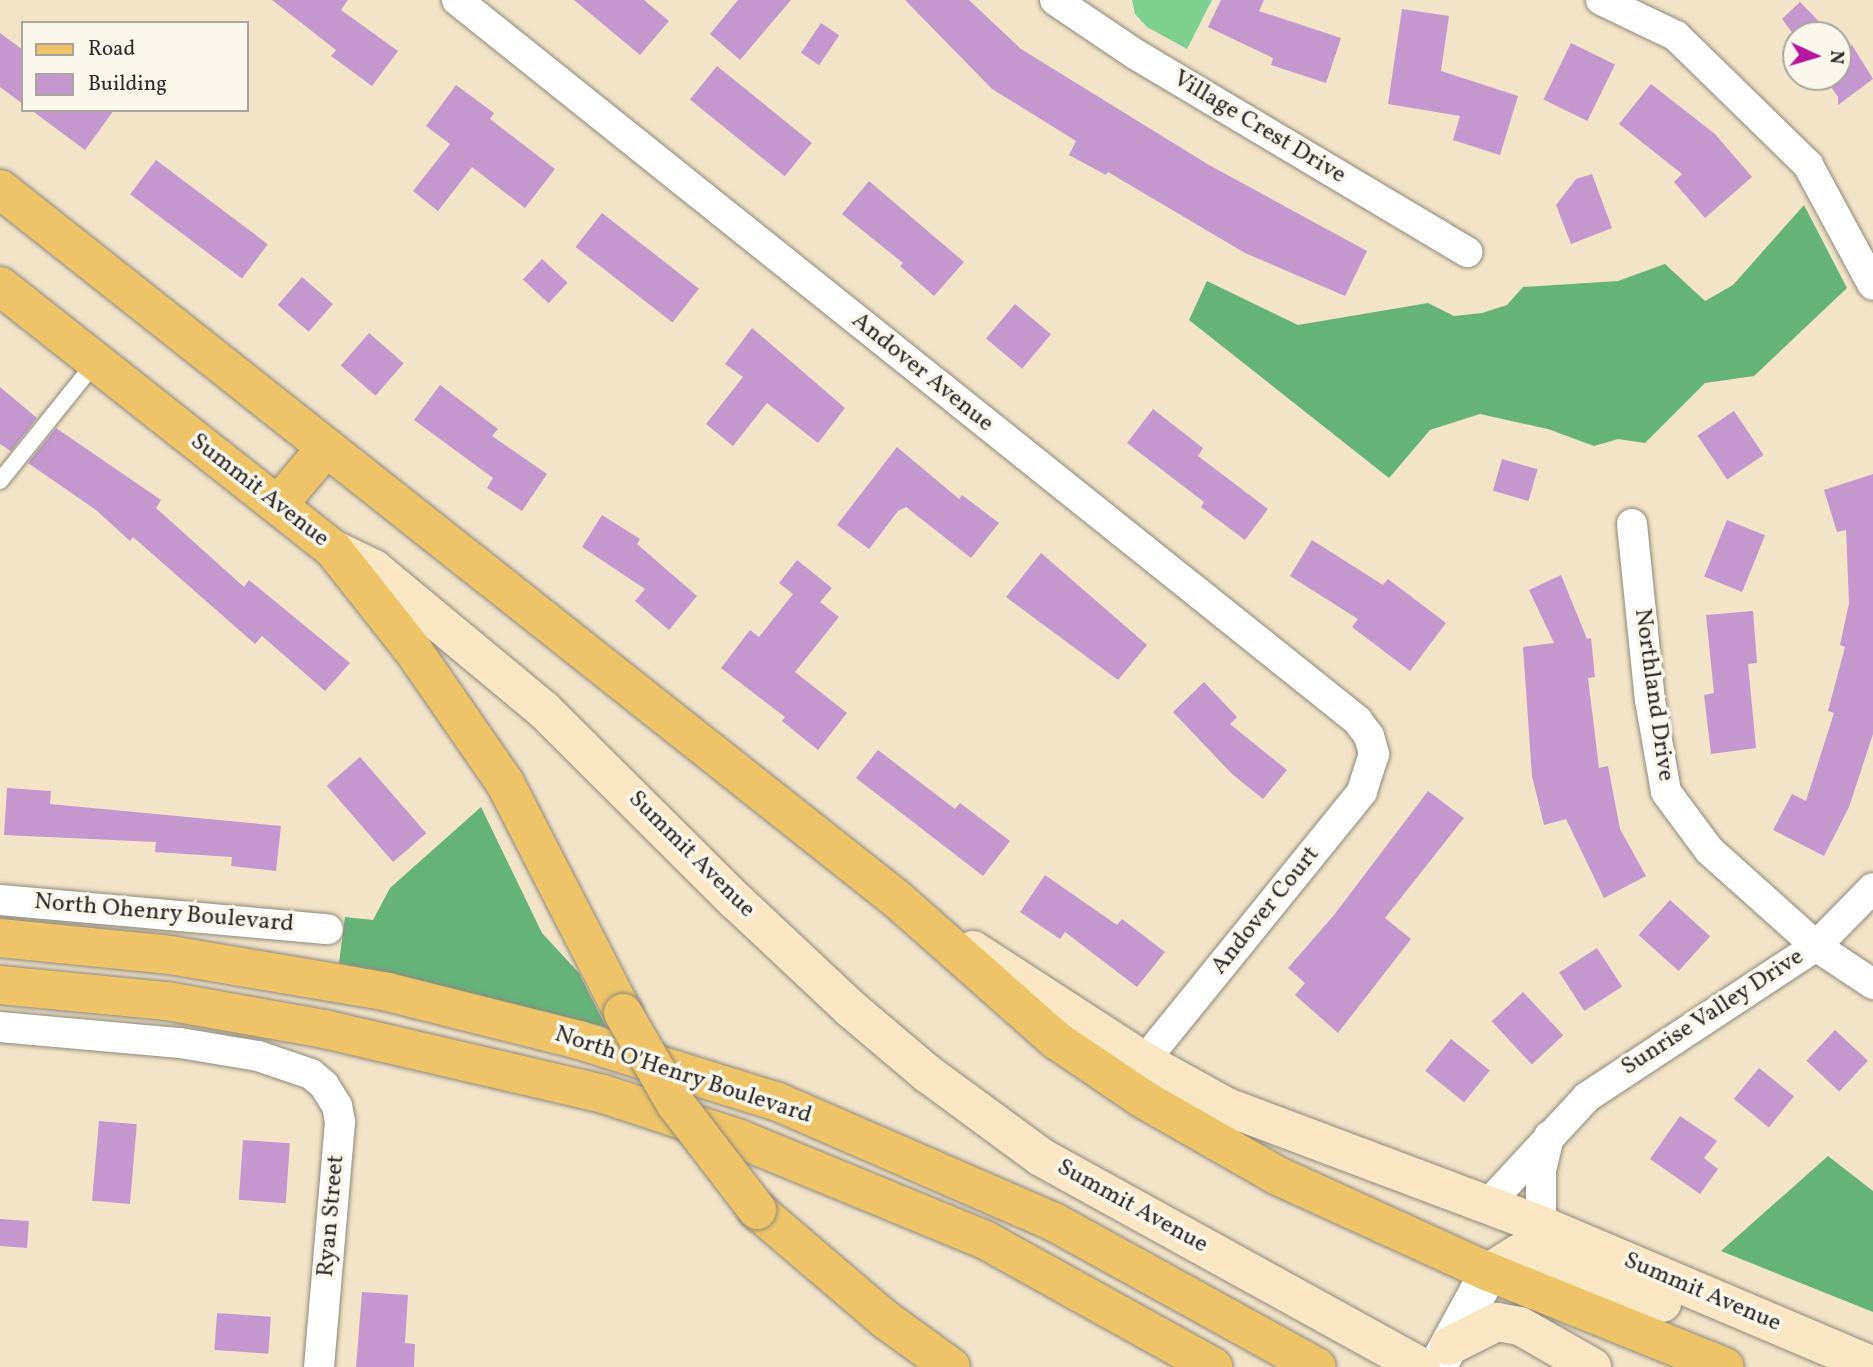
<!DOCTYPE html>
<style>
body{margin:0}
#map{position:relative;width:1873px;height:1367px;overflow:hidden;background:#f1e4c9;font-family:Vollkorn,serif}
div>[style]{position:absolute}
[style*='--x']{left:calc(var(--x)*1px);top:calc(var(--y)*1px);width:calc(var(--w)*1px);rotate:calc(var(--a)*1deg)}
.green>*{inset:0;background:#7ed091}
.forest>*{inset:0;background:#66b27b}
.building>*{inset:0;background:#c498cf;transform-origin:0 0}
.roads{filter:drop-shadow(0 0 2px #8e887a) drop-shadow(0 0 2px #8e887a)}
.service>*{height:16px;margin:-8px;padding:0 8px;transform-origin:8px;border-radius:8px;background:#fff}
.minor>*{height:30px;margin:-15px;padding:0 15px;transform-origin:15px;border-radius:15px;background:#fff}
.tertiary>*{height:38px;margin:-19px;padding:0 19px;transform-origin:19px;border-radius:19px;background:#fff}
.secondary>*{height:38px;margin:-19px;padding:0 19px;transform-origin:19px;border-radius:19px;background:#f9e7c3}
.primary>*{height:38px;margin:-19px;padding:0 19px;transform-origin:19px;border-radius:19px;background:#efc469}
.motorway>*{height:38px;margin:-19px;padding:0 19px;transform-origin:19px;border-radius:19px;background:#efc469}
.bridges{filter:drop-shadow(0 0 2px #8e887a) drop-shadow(0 0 2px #8e887a)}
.motorway-bridge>*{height:38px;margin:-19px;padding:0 19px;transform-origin:19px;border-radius:19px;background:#efc469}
span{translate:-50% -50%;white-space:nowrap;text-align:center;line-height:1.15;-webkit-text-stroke:7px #fbf7ec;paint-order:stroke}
.street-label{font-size:24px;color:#2b2b2b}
.legend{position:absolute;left:21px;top:21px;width:228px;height:91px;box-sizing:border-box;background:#fbf7ec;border:2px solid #a8a59f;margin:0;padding:9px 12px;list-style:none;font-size:21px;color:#2b2b2b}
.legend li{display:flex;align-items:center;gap:14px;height:35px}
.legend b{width:35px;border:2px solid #a8a59f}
.north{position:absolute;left:1782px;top:21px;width:70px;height:70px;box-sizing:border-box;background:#fbf7ec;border:2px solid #a8a59f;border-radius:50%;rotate:94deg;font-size:19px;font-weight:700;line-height:28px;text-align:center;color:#2b2b2b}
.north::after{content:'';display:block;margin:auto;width:24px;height:32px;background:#b5179e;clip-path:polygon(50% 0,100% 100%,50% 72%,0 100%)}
</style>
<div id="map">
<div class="green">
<div style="clip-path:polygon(1132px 0,1212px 0,1187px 49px,1147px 27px,1135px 14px)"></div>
</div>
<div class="forest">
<div style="clip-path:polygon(1804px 205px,1847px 288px,1754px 376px,1705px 383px,1645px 443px,1618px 439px,1594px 446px,1548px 429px,1480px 414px,1430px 430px,1389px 478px,1189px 320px,1207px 281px,1298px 325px,1428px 303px,1454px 316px,1482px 313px,1507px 305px,1523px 287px,1618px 281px,1665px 264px,1705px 301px,1733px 285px)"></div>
<div style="clip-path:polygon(481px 807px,542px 933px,579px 973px,606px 1027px,339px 963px,345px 917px,373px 920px,390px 888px)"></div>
<div style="clip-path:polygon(1828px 1156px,1873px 1191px,1873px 1312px,1721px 1251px)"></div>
</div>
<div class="building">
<div style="clip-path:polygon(272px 0,348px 0,341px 10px,398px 51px,372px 86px,331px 56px,336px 50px)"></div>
<div style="clip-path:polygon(574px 0,644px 0,669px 21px,640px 55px)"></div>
<div style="clip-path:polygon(738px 0,791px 0,740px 60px,710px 34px)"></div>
<div style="clip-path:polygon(905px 0,969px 0,1021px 49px,1209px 165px,1367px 251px,1345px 296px,1245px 253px,1108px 172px,1106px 175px,1069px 155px,1076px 141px,992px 89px)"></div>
<div style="clip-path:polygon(1221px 0,1264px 0,1259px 11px,1341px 38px,1326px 83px,1271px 65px,1273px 58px,1208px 27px)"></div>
<div style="clip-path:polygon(1800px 2px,1832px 35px,1794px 35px,1782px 19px)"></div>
<div style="clip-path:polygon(1402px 9px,1449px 16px,1441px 71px,1518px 96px,1500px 155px,1453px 140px,1460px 116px,1388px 104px)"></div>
<div style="left:821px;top:23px;width:22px;height:36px;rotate:34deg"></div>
<div style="clip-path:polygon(0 33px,23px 50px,23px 104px,0 87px)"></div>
<div style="left:1571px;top:43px;width:49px;height:63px;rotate:26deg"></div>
<div style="clip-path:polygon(1852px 45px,1873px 79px,1838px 105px,1838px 97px,1824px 77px,1838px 77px,1838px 55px)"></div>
<div style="left:717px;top:66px;width:122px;height:43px;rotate:39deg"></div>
<div style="clip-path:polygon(1651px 84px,1715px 134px,1752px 177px,1705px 218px,1674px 182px,1682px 174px,1619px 124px)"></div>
<div style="clip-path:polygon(456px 85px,494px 113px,490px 119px,555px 169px,525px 208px,472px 167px,438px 211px,413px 191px,450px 144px,426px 126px)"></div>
<div style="clip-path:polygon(31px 110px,114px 110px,85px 150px)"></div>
<div style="left:156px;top:160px;width:140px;height:43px;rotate:37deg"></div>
<div style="clip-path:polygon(1592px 174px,1612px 228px,1571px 244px,1556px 205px,1576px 179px)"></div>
<div style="clip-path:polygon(869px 181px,964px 262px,934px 296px,900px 266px,903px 263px,842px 214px)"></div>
<div style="left:602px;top:213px;width:123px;height:43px;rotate:38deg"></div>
<div style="left:542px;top:259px;width:35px;height:28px;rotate:43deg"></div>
<div style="left:302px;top:277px;width:41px;height:37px;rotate:41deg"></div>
<div style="left:1015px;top:304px;width:47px;height:45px;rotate:40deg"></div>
<div style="clip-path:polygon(752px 328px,845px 408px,818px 443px,767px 403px,733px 446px,706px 424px,743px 377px,725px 364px)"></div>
<div style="left:369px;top:333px;width:46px;height:43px;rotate:41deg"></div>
<div style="clip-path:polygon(440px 385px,498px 429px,492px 436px,547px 474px,522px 511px,487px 488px,493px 478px,414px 420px)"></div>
<div style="clip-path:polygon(0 387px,37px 418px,11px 451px,0 444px)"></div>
<div style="clip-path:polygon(1153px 409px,1203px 448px,1198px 456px,1268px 509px,1245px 540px,1201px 507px,1204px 502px,1127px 443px)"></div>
<div style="left:1734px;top:411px;width:53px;height:44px;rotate:56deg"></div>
<div style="clip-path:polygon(56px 428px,161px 500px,156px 508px,244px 587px,249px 580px,350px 663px,325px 691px,262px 636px,255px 644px,133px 537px,130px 541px,96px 510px,28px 463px)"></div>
<div style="clip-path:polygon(897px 447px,959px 499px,962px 495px,999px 523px,971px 558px,906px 507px,898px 511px,869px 549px,837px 525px)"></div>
<div style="left:1502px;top:459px;width:37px;height:33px;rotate:16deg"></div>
<div style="clip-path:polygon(1873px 474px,1873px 734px,1849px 807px,1824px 856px,1773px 830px,1792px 794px,1806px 801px,1834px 713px,1828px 711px,1845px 647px,1840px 645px,1849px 603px,1846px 530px,1837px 532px,1824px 490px)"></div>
<div style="clip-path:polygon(602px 515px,640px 539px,637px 544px,697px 596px,669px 630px,635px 601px,645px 589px,582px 547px)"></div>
<div style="left:1727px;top:520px;width:41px;height:61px;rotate:22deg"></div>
<div style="clip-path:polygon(1312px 540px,1383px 585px,1388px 579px,1446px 623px,1410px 671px,1352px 627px,1358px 619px,1290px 576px)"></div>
<div style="clip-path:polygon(1041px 553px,1147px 645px,1118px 680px,1006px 597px)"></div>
<div style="clip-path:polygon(797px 560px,832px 588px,820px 602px,839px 617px,795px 672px,847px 713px,818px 750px,782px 721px,785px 717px,721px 668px,750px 630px,759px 637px,793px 594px,779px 583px)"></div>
<div style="clip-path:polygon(1561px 575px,1587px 639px,1591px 638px,1595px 677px,1588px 678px,1599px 768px,1608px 766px,1620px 829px,1646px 876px,1604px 898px,1566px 819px,1544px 825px,1532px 776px,1523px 647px,1554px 643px,1529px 590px)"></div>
<div style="clip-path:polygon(1753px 611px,1757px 663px,1748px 664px,1756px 748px,1711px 754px,1704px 695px,1714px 693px,1706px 615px)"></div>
<div style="clip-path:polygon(1204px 682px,1237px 717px,1230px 724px,1287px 770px,1263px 799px,1232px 774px,1173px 712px)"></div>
<div style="clip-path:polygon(878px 750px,955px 809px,960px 803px,1010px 841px,983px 876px,856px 778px)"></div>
<div style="left:360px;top:757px;width:101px;height:44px;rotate:49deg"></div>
<div style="clip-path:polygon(7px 788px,51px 791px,50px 804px,281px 826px,276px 871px,231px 866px,232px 857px,155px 852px,156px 842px,4px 835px)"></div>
<div style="clip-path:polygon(1428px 791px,1464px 818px,1385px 918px,1411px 939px,1338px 1033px,1295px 995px,1305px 983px,1288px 968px,1334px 915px)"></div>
<div style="clip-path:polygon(1045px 875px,1117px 925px,1122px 919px,1165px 952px,1137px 987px,1065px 932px,1060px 939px,1020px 912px)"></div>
<div style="left:1670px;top:900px;width:54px;height:47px;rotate:42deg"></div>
<div style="left:1597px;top:948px;width:46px;height:45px;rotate:57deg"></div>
<div style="left:1523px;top:992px;width:59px;height:43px;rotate:47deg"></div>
<div style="left:1835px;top:1030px;width:45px;height:42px;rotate:43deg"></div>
<div style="left:1451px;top:1039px;width:50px;height:41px;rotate:39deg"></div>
<div style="left:1759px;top:1068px;width:45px;height:40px;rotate:39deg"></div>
<div style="clip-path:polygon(1680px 1116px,1717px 1141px,1704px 1158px,1718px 1169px,1700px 1194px,1650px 1159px)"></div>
<div style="left:99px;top:1121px;width:38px;height:80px;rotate:5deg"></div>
<div style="left:243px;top:1140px;width:47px;height:60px;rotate:4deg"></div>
<div style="left:0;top:1219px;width:29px;height:27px;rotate:4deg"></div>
<div style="clip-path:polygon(362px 1292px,408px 1295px,405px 1343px,415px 1344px,414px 1367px,356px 1367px)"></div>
<div style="left:217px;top:1313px;width:54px;height:37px;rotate:4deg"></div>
</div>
<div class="roads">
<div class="service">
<div style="--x:0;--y:481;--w:150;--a:-51.2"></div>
</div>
<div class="minor">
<div style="--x:457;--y:0;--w:1153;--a:38.66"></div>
<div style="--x:1357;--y:720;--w:20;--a:53"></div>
<div style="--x:1369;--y:736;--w:19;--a:74"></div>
<div style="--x:1374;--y:754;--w:40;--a:108"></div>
<div style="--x:1362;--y:792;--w:346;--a:129"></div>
<div style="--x:1055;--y:0;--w:97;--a:34"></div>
<div style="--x:1135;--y:54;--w:387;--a:30.8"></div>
<div style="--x:1601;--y:0;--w:83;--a:25.6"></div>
<div style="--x:1676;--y:36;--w:185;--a:44.3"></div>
<div style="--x:1808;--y:165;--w:136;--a:61.6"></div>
<div style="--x:1632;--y:524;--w:177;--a:84.2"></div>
<div style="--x:1650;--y:700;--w:93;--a:80.1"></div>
<div style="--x:1666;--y:792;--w:72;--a:53.4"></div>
<div style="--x:1709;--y:850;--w:144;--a:41.9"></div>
<div style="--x:1816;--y:946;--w:69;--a:33.7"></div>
<div style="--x:0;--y:900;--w:329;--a:5.1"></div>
<div style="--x:0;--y:1027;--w:181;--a:5.1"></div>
<div style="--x:180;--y:1043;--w:79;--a:9.5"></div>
<div style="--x:258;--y:1056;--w:56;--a:18.8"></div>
<div style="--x:311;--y:1074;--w:17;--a:40"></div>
<div style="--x:324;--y:1085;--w:25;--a:58"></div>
<div style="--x:337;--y:1106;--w:16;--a:79"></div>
<div style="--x:340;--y:1122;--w:246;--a:94.9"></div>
<div style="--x:1488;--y:1204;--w:146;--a:-47.2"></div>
<div style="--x:1587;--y:1097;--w:274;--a:-33.4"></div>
<div style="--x:1816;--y:946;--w:81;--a:-45.5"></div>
<div style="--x:1541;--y:1225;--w:54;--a:-90"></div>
<div style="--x:1541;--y:1171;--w:36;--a:-77"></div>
</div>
<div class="tertiary">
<div style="--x:1440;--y:1362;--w:102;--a:-61.4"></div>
</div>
<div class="secondary">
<div style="--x:333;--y:549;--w:46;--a:26"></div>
<div style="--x:374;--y:569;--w:221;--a:39.7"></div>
<div style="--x:544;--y:710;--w:271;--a:44.9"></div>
<div style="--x:736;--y:901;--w:158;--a:43.2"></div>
<div style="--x:851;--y:1009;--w:101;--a:40.2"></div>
<div style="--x:928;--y:1074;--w:140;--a:36.3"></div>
<div style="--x:1041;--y:1157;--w:434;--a:28.9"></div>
<div style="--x:973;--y:950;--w:204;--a:33"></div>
<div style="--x:1144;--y:1061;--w:95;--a:29"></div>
<div style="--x:1227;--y:1107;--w:335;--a:20.6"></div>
<div style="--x:1541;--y:1225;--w:361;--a:23"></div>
<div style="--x:1489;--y:1272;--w:36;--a:-32"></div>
<div style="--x:1520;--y:1253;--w:11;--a:5"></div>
<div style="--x:1531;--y:1254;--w:140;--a:20.5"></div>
<div style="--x:1449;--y:1346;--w:54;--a:-26.6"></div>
<div style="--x:1497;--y:1322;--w:23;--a:10"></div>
<div style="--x:1520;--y:1326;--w:83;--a:29.7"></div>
</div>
<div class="primary">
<div style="--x:0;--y:189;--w:1145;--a:38.37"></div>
<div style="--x:898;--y:900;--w:211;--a:41.5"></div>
<div style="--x:1056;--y:1040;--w:105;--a:34.1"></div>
<div style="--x:1143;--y:1099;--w:155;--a:29.7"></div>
<div style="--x:1278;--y:1176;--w:232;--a:24.5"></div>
<div style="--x:0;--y:286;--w:424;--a:38.3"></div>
<div style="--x:278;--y:505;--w:73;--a:-50"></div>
</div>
<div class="motorway">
<div style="--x:333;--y:549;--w:132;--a:51.7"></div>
<div style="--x:415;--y:653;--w:158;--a:55.3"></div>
<div style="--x:505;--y:783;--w:259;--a:62.8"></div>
<div style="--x:0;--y:938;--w:171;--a:5.7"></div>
<div style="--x:170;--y:955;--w:221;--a:9.6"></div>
<div style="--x:388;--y:992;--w:197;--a:14.1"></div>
<div style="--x:579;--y:1040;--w:208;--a:17.3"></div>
<div style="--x:778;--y:1102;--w:301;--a:23.5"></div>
<div style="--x:1054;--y:1222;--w:300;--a:28.9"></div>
<div style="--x:0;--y:985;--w:168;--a:5.5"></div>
<div style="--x:167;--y:1001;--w:159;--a:10.1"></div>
<div style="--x:324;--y:1029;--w:286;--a:13.1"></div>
<div style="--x:603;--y:1094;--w:144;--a:18.2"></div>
<div style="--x:740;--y:1139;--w:267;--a:22.4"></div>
<div style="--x:987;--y:1241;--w:259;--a:29.1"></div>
<div style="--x:757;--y:1210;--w:170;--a:40.5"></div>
<div style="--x:886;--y:1320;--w:80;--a:35.9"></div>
<div style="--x:1489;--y:1272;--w:254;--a:21.9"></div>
</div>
</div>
<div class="bridges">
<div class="motorway-bridge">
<div style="--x:623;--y:1013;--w:104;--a:60"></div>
<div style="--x:675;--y:1103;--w:135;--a:52.5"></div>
</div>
</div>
<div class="street-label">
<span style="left:1259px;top:128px;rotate:31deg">Village Crest Drive</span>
<span style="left:922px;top:373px;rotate:39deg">Andover Avenue</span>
<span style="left:259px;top:491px;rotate:38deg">Summit Avenue</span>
<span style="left:1653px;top:695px;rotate:82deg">Northland Drive</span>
<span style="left:691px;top:855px;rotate:45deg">Summit Avenue</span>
<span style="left:1266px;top:911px;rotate:-51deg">Andover Court</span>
<span style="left:164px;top:914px;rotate:5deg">North Ohenry Boulevard</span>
<span style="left:1713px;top:1013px;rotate:-33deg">Sunrise Valley Drive</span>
<span style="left:683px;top:1076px;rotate:18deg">North O'Henry Boulevard</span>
<span style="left:1132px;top:1207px;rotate:29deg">Summit Avenue</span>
<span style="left:332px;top:1216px;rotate:-85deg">Ryan Street</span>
<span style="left:1702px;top:1293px;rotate:23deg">Summit Avenue</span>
</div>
<ul class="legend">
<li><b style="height:9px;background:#efc469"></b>Road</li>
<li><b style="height:19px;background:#c498cf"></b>Building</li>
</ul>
<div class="north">N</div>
</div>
